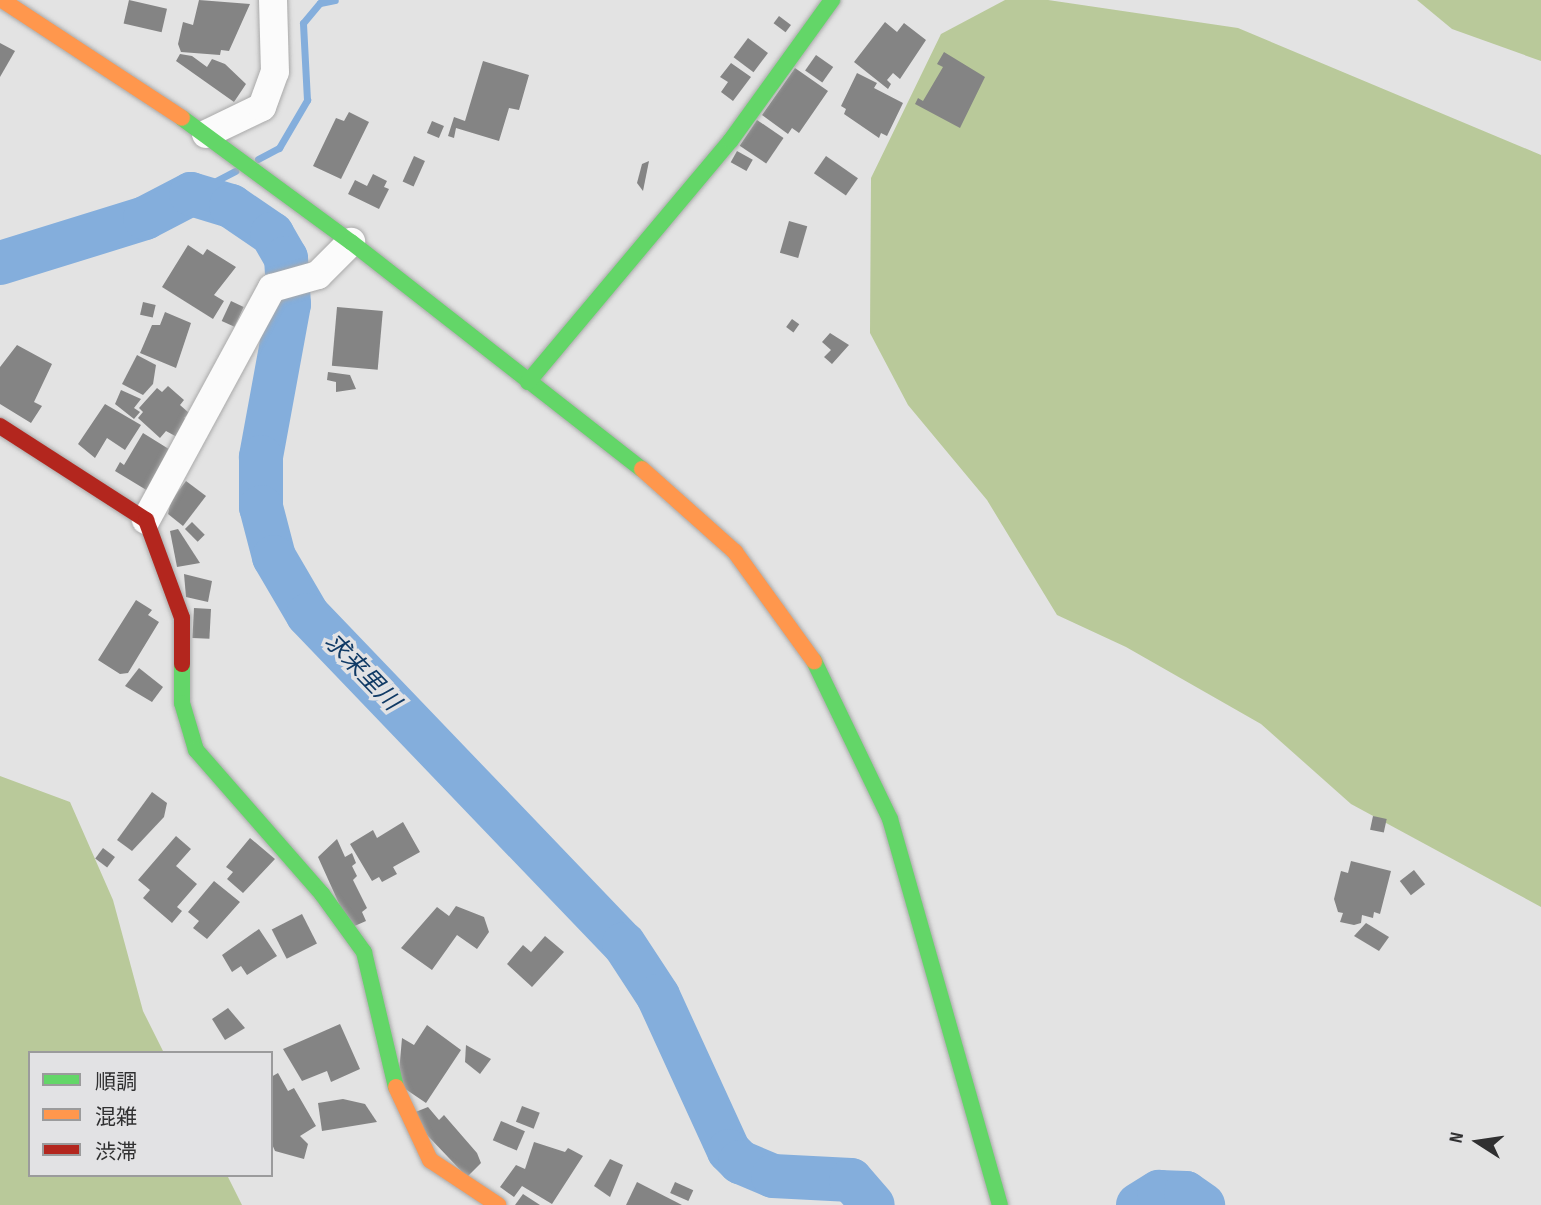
<!DOCTYPE html>
<meta charset="utf-8">
<style>
body{margin:0}
#map{position:relative;width:1541px;height:1205px;overflow:hidden;background:#e3e3e3;font-family:"Sofia Sans Condensed","Noto Sans JP",sans-serif}
div>[style]{position:absolute}
[style*='--x']{left:calc(var(--x)*1px);top:calc(var(--y)*1px);width:calc(var(--w)*1px);rotate:calc(var(--a)*1deg)}
.forest>*{inset:0;background:#b9c99a}
.stream>*{height:7px;margin:-3.5px;padding:0 3.5px;transform-origin:3.5px;border-radius:3.5px;background:#84aedc}
.river>*{height:44px;margin:-22px;padding:0 22px;transform-origin:22px;border-radius:22px;background:#84aedc}
.building>*{inset:0;background:#848484;transform-origin:0 0}
.roads{filter:drop-shadow(0 0 2px #a9a9a9) drop-shadow(0 0 2px #a9a9a9)}
.street>*{height:28px;margin:-14px;padding:0 14px;transform-origin:14px;border-radius:14px;background:#fbfbfb}
.fast>*{height:16px;margin:-8px;padding:0 8px;transform-origin:8px;border-radius:8px;background:#63d668}
.slow>*{height:16px;margin:-8px;padding:0 8px;transform-origin:8px;border-radius:8px;background:#ff974d}
.jam>*{height:16px;margin:-8px;padding:0 8px;transform-origin:8px;border-radius:8px;background:#b3261e}
span{translate:-50% -50%;white-space:nowrap;text-align:center;line-height:1.15;-webkit-text-stroke:7px #e2e2e4;paint-order:stroke}
.water-label{font-size:24px;color:#103a65;font-style:italic}
.legend{position:absolute;left:28px;top:1051px;width:245px;height:126px;box-sizing:border-box;background:#e2e2e4;border:2px solid #9b9b9c;margin:0;padding:9px 12px;list-style:none;font-size:21px;color:#303031}
.legend li{display:flex;align-items:center;gap:14px;height:35px}
.legend b{width:35px;border:2px solid #9b9b9c}
.north{position:absolute;left:1443px;top:1107px;width:70px;height:70px;-webkit-text-stroke:5px #e2e2e4;paint-order:stroke;rotate:282deg;font-size:19px;font-weight:700;line-height:28px;text-align:center;color:#303031}
.north::after{content:'';display:block;margin:auto;width:24px;height:32px;background:#303031;clip-path:polygon(50% 0,100% 100%,50% 72%,0 100%)}
</style>
<div id="map">
<div class="forest">
<div style="clip-path:polygon(1005px 0,1048px 0,1238px 28px,1541px 155px,1541px 907px,1351px 804px,1261px 724px,1126px 647px,1057px 615px,987px 500px,908px 405px,870px 333px,871px 178px,941px 34px)"></div>
<div style="clip-path:polygon(1417px 0,1541px 0,1541px 61px,1452px 29px)"></div>
<div style="clip-path:polygon(0 776px,70px 802px,113px 900px,143px 1011px,164px 1053px,30px 1053px,30px 1175px,227px 1175px,242px 1205px,0 1205px)"></div>
</div>
<div class="stream">
<div style="--x:258;--y:159;--w:24;--a:-28"></div>
<div style="--x:279;--y:148;--w:56;--a:-59.7"></div>
<div style="--x:307;--y:100;--w:77;--a:-93"></div>
<div style="--x:303;--y:23;--w:26;--a:-50"></div>
<div style="--x:320;--y:3;--w:15;--a:-11"></div>
<div style="--x:191;--y:194;--w:50;--a:-27.6"></div>
</div>
<div class="river">
<div style="--x:0;--y:263;--w:152;--a:-17.2"></div>
<div style="--x:145;--y:218;--w:52;--a:-27.6"></div>
<div style="--x:191;--y:194;--w:42;--a:16.7"></div>
<div style="--x:231;--y:206;--w:50;--a:34.3"></div>
<div style="--x:272;--y:234;--w:28;--a:60"></div>
<div style="--x:286;--y:258;--w:46;--a:86.3"></div>
<div style="--x:289;--y:304;--w:156;--a:100.4"></div>
<div style="--x:261;--y:457;--w:50;--a:90"></div>
<div style="--x:261;--y:507;--w:52;--a:75.4"></div>
<div style="--x:274;--y:557;--w:67;--a:59.6"></div>
<div style="--x:308;--y:615;--w:456;--a:46.2"></div>
<div style="--x:624;--y:944;--w:62;--a:56.8"></div>
<div style="--x:658;--y:996;--w:170;--a:65.4"></div>
<div style="--x:729;--y:1151;--w:16;--a:45"></div>
<div style="--x:740;--y:1162;--w:36;--a:23"></div>
<div style="--x:773;--y:1176;--w:78;--a:2.9"></div>
<div style="--x:851;--y:1180;--w:33;--a:49"></div>
<div style="--x:1138;--y:1205;--w:25;--a:-32"></div>
<div style="--x:1159;--y:1192;--w:27;--a:2"></div>
<div style="--x:1186;--y:1193;--w:21;--a:35"></div>
</div>
<div class="building">
<div style="left:129px;top:0;width:39px;height:24px;rotate:13deg"></div>
<div style="clip-path:polygon(199px 0,250px 4px,229px 51px,221px 50px,220px 55px,181px 52px,178px 44px,183px 22px,193px 25px)"></div>
<div style="left:779px;top:16px;width:15px;height:9px;rotate:37deg"></div>
<div style="clip-path:polygon(885px 22px,897px 32px,904px 23px,926px 40px,900px 79px,893px 73px,887px 80px,891px 84px,888px 89px,854px 62px)"></div>
<div style="left:748px;top:38px;width:25px;height:24px;rotate:37deg"></div>
<div style="clip-path:polygon(0 43px,15px 51px,0 77px)"></div>
<div style="clip-path:polygon(944px 52px,985px 77px,960px 128px,915px 104px,918px 98px,923px 101px,943px 67px,937px 64px)"></div>
<div style="clip-path:polygon(180px 54px,192px 56px,207px 67px,212px 59px,225px 64px,246px 84px,234px 102px,176px 61px)"></div>
<div style="left:816px;top:55px;width:21px;height:19px;rotate:35deg"></div>
<div style="clip-path:polygon(483px 61px,529px 75px,519px 110px,509px 108px,499px 141px,456px 128px,454px 138px,448px 136px,454px 117px,465px 121px)"></div>
<div style="clip-path:polygon(731px 63px,751px 77px,733px 101px,721px 92px,728px 82px,720px 77px)"></div>
<div style="clip-path:polygon(795px 68px,828px 91px,799px 133px,792px 128px,788px 134px,762px 115px)"></div>
<div style="clip-path:polygon(857px 73px,877px 83px,874px 88px,903px 103px,887px 136px,881px 133px,879px 138px,844px 114px,846px 109px,841px 106px)"></div>
<div style="clip-path:polygon(349px 112px,369px 122px,341px 179px,313px 166px,336px 118px,344px 121px)"></div>
<div style="left:757px;top:120px;width:32px;height:31px;rotate:34deg"></div>
<div style="left:432px;top:121px;width:13px;height:13px;rotate:23deg"></div>
<div style="left:737px;top:151px;width:18px;height:13px;rotate:29deg"></div>
<div style="left:414px;top:156px;width:12px;height:28px;rotate:24deg"></div>
<div style="left:826px;top:156px;width:39px;height:21px;rotate:35deg"></div>
<div style="clip-path:polygon(649px 161px,643px 191px,637px 183px,642px 164px)"></div>
<div style="clip-path:polygon(373px 174px,387px 181px,384px 187px,389px 189px,379px 209px,348px 194px,355px 180px,367px 186px)"></div>
<div style="left:789px;top:221px;width:19px;height:33px;rotate:16deg"></div>
<div style="clip-path:polygon(188px 245px,203px 255px,207px 249px,236px 267px,214px 295px,224px 301px,213px 319px,162px 287px)"></div>
<div style="left:231px;top:301px;width:14px;height:22px;rotate:25deg"></div>
<div style="left:143px;top:302px;width:13px;height:13px;rotate:13deg"></div>
<div style="left:337px;top:307px;width:46px;height:59px;rotate:5deg"></div>
<div style="clip-path:polygon(165px 312px,191px 323px,176px 368px,140px 353px,152px 325px,160px 325px)"></div>
<div style="left:792px;top:319px;width:9px;height:10px;rotate:36deg"></div>
<div style="clip-path:polygon(830px 333px,849px 345px,832px 364px,824px 357px,831px 350px,822px 342px)"></div>
<div style="clip-path:polygon(17px 345px,52px 364px,34px 402px,42px 406px,31px 423px,0 404px,0 367px)"></div>
<div style="clip-path:polygon(137px 355px,156px 365px,153px 384px,143px 395px,122px 384px)"></div>
<div style="clip-path:polygon(328px 372px,350px 375px,356px 389px,336px 392px,336px 382px,327px 380px)"></div>
<div style="clip-path:polygon(168px 386px,184px 400px,180px 405px,189px 413px,184px 418px,190px 422px,177px 437px,166px 431px,160px 438px,138px 418px,143px 412px,139px 408px,157px 388px,162px 392px)"></div>
<div style="clip-path:polygon(121px 390px,141px 399px,134px 408px,140px 412px,134px 419px,115px 404px)"></div>
<div style="clip-path:polygon(105px 404px,141px 425px,125px 450px,107px 438px,95px 458px,78px 444px)"></div>
<div style="clip-path:polygon(143px 433px,172px 451px,148px 491px,115px 471px,120px 462px,124px 465px)"></div>
<div style="clip-path:polygon(186px 481px,206px 496px,183px 526px,168px 514px,171px 501px)"></div>
<div style="left:192px;top:522px;width:18px;height:10px;rotate:45deg"></div>
<div style="clip-path:polygon(178px 529px,200px 563px,177px 567px,170px 531px)"></div>
<div style="clip-path:polygon(184px 574px,212px 581px,208px 602px,186px 597px)"></div>
<div style="clip-path:polygon(136px 600px,152px 610px,148px 615px,159px 622px,128px 673px,120px 674px,98px 660px)"></div>
<div style="left:194px;top:608px;width:17px;height:30px;rotate:3deg"></div>
<div style="clip-path:polygon(139px 668px,163px 687px,152px 702px,125px 686px)"></div>
<div style="clip-path:polygon(152px 792px,167px 803px,164px 817px,132px 851px,117px 840px)"></div>
<div style="left:1373px;top:816px;width:14px;height:14px;rotate:12deg"></div>
<div style="clip-path:polygon(403px 822px,420px 852px,393px 867px,397px 874px,382px 882px,379px 877px,372px 881px,350px 844px,373px 830px,377px 838px)"></div>
<div style="clip-path:polygon(176px 836px,191px 849px,176px 866px,197px 884px,177px 907px,182px 911px,172px 923px,143px 898px,150px 890px,138px 880px)"></div>
<div style="clip-path:polygon(250px 838px,275px 859px,243px 893px,227px 879px,233px 872px,226px 867px)"></div>
<div style="clip-path:polygon(337px 839px,345px 857px,352px 853px,356px 863px,352px 866px,357px 876px,353px 880px,367px 908px,362px 912px,366px 921px,350px 928px,318px 857px)"></div>
<div style="left:103px;top:848px;width:15px;height:13px;rotate:37deg"></div>
<div style="clip-path:polygon(1351px 861px,1391px 871px,1380px 914px,1374px 912px,1373px 918px,1362px 915px,1361px 923px,1354px 925px,1340px 922px,1343px 913px,1338px 912px,1334px 899px,1341px 871px,1348px 873px)"></div>
<div style="left:1414px;top:870px;width:18px;height:18px;rotate:52deg"></div>
<div style="clip-path:polygon(214px 881px,240px 902px,207px 939px,193px 928px,199px 921px,188px 912px)"></div>
<div style="clip-path:polygon(456px 906px,484px 917px,489px 932px,477px 949px,457px 935px,432px 970px,401px 948px,437px 907px,449px 916px)"></div>
<div style="left:302px;top:914px;width:33px;height:34px;rotate:63deg"></div>
<div style="clip-path:polygon(1366px 923px,1389px 937px,1379px 951px,1354px 936px)"></div>
<div style="clip-path:polygon(259px 929px,277px 956px,247px 975px,241px 966px,232px 972px,222px 955px)"></div>
<div style="clip-path:polygon(545px 936px,564px 952px,532px 987px,507px 964px,523px 945px,531px 952px)"></div>
<div style="clip-path:polygon(228px 1008px,245px 1028px,225px 1040px,212px 1019px)"></div>
<div style="clip-path:polygon(340px 1024px,360px 1069px,331px 1082px,327px 1071px,302px 1081px,283px 1049px)"></div>
<div style="clip-path:polygon(427px 1025px,461px 1050px,426px 1103px,398px 1084px,402px 1038px,414px 1045px)"></div>
<div style="clip-path:polygon(466px 1045px,491px 1059px,480px 1074px,465px 1062px)"></div>
<div style="clip-path:polygon(278px 1073px,288px 1091px,294px 1088px,316px 1126px,300px 1136px,308px 1144px,304px 1159px,275px 1151px,271px 1142px,271px 1077px)"></div>
<div style="clip-path:polygon(343px 1099px,365px 1104px,377px 1122px,322px 1131px,318px 1103px)"></div>
<div style="left:522px;top:1106px;width:19px;height:17px;rotate:21deg"></div>
<div style="clip-path:polygon(428px 1107px,439px 1120px,444px 1115px,477px 1153px,481px 1163px,467px 1177px,408px 1115px)"></div>
<div style="left:501px;top:1121px;width:26px;height:21px;rotate:23deg"></div>
<div style="clip-path:polygon(534px 1142px,565px 1152px,568px 1148px,583px 1156px,552px 1204px,522px 1186px,514px 1197px,500px 1187px,516px 1165px,525px 1169px)"></div>
<div style="clip-path:polygon(610px 1159px,623px 1165px,610px 1197px,594px 1186px)"></div>
<div style="clip-path:polygon(637px 1182px,682px 1205px,626px 1205px)"></div>
<div style="left:675px;top:1182px;width:20px;height:12px;rotate:24deg"></div>
<div style="clip-path:polygon(523px 1194px,540px 1205px,515px 1205px)"></div>
</div>
<div class="roads">
<div class="street">
<div style="--x:206;--y:134;--w:62;--a:-25.7"></div>
<div style="--x:262;--y:107;--w:37;--a:-70"></div>
<div style="--x:275;--y:72;--w:72;--a:-91.6"></div>
<div style="--x:146;--y:520;--w:264;--a:-61.5"></div>
<div style="--x:272;--y:288;--w:48;--a:-15.8"></div>
<div style="--x:318;--y:275;--w:47;--a:-45"></div>
</div>
<div class="fast">
<div style="--x:182;--y:118;--w:210;--a:36.3"></div>
<div style="--x:351;--y:242;--w:369;--a:38"></div>
<div style="--x:528;--y:382;--w:316;--a:-50"></div>
<div style="--x:731;--y:140;--w:173;--a:-54.2"></div>
<div style="--x:814;--y:661;--w:175;--a:64.3"></div>
<div style="--x:890;--y:819;--w:401;--a:74.1"></div>
<div style="--x:182;--y:664;--w:39;--a:90"></div>
<div style="--x:182;--y:703;--w:49;--a:73.4"></div>
<div style="--x:196;--y:750;--w:191;--a:48.8"></div>
<div style="--x:322;--y:894;--w:72;--a:54.1"></div>
<div style="--x:364;--y:952;--w:139;--a:76.7"></div>
</div>
<div class="slow">
<div style="--x:2;--y:0;--w:215;--a:33.2"></div>
<div style="--x:642;--y:469;--w:125;--a:41.7"></div>
<div style="--x:735;--y:552;--w:135;--a:54.1"></div>
<div style="--x:396;--y:1087;--w:81;--a:65"></div>
<div style="--x:430;--y:1160;--w:82;--a:33.5"></div>
</div>
<div class="jam">
<div style="--x:0;--y:426;--w:174;--a:32.8"></div>
<div style="--x:146;--y:520;--w:104;--a:69.8"></div>
<div style="--x:182;--y:618;--w:46;--a:90"></div>
</div>
</div>
<div class="water-label">
<span style="left:362px;top:672px;rotate:46deg">求来里川</span>
</div>
<ul class="legend">
<li><b style="height:9px;background:#63d668"></b>順調</li>
<li><b style="height:9px;background:#ff974d"></b>混雑</li>
<li><b style="height:9px;background:#b3261e"></b>渋滞</li>
</ul>
<div class="north">N</div>
</div>
